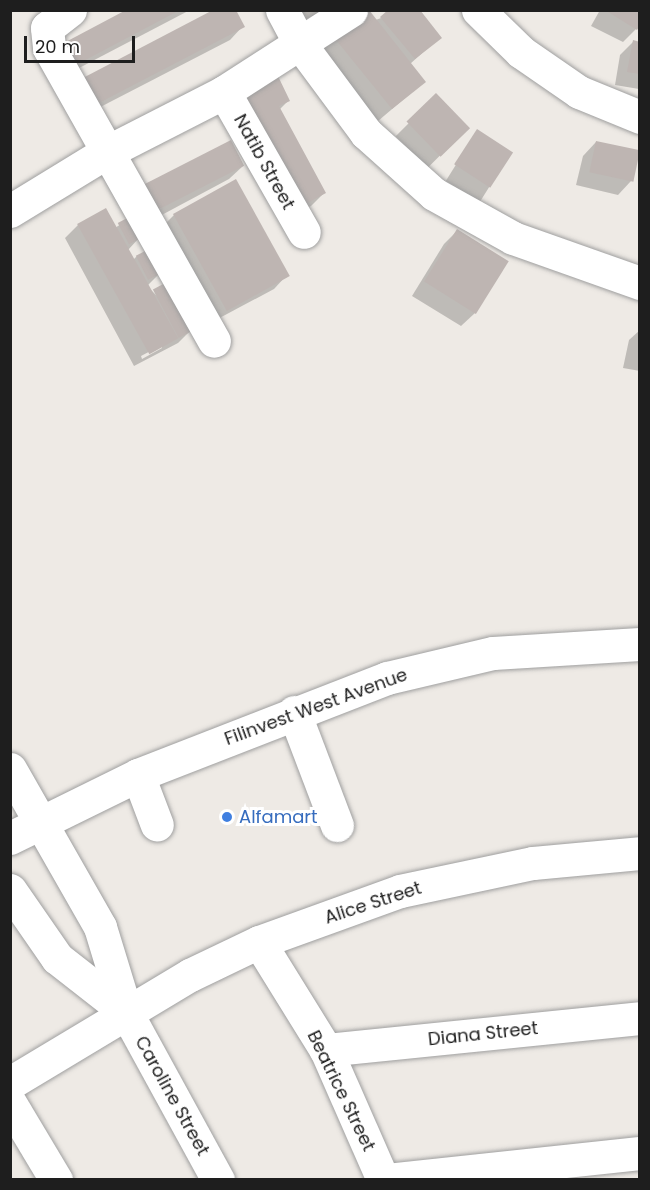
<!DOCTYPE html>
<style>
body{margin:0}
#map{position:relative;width:650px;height:1190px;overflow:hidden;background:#eeeae5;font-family:Poppins,sans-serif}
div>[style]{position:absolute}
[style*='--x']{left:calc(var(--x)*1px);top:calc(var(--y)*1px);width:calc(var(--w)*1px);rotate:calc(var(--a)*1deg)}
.shadow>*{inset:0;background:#0003;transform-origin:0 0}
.building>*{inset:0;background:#beb5b2;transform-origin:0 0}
.roads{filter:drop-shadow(0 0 2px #9f9f9f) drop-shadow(0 0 2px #9f9f9f)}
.minor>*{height:33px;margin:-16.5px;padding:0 16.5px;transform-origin:16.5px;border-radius:16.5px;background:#fff}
.dots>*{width:16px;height:16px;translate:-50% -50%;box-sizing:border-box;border:3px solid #fff;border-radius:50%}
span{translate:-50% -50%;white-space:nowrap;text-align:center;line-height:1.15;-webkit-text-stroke:6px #fff;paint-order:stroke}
.street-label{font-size:18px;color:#1e1e1e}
.shop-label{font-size:18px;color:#366cbe}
.left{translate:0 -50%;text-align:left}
.frame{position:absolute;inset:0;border:12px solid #1e1e1e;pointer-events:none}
.scale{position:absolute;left:24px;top:36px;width:111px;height:27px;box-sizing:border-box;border:3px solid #1e1e1e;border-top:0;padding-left:8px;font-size:18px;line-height:21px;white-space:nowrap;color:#1e1e1e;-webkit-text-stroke:4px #fff;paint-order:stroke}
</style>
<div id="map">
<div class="shadow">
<div style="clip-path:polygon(129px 10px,190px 10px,58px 79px)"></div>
<div style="clip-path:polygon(296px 10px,325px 10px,302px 21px)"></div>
<div style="clip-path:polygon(600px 10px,640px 10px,636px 29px,623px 42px,591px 26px)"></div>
<div style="clip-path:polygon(381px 18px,440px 37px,410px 64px,424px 82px,378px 121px,320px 49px,333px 36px)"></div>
<div style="clip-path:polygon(243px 26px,230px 40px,81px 117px,69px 94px)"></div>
<div style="clip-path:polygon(633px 42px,640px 43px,639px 89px,615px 85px,620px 55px)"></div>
<div style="left:436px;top:96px;width:45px;height:57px;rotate:45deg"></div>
<div style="clip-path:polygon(288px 101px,279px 110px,324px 193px,311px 206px,284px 221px,231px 125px)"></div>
<div style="left:477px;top:131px;width:40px;height:59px;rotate:32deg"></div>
<div style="clip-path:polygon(230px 142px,243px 166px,229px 179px,143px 225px)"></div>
<div style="clip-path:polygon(596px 142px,631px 181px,618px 195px,576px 185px,583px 156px)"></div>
<div style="clip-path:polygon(235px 181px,287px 275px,274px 289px,212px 322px,161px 228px,174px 215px)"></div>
<div style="clip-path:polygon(evenodd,130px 218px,140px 237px,128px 250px,133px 260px,137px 256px,161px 272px,147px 286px,191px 330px,178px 343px,134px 366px,65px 238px,78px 225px,115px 228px,130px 218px,162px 345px,162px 348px,142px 359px,141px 356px,162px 345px)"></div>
<div style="clip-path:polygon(457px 231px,475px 313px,461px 326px,412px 296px,444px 244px)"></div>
<div style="clip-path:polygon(640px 330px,640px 371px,623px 368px,629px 340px)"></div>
</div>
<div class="building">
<div style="clip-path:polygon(126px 10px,180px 10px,72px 67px,60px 45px)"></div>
<div style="clip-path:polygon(213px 10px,236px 10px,245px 27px,95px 105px,81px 79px)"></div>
<div style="clip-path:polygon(364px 10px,369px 10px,426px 82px,392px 109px,332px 35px)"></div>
<div style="clip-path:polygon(388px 10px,420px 10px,442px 38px,415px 59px,380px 17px)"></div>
<div style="clip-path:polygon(605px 10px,640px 10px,640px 25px,637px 30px)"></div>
<div style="clip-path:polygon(633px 40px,640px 42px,640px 74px,627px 72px)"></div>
<div style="clip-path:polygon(277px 74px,290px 101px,279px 106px,326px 193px,298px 208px,243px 91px)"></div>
<div style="left:436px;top:93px;width:49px;height:41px;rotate:46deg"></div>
<div style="left:477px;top:129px;width:43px;height:42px;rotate:33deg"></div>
<div style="left:231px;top:140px;width:29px;height:100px;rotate:63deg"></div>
<div style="left:596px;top:141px;width:45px;height:32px;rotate:12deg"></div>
<div style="left:236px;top:179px;width:111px;height:72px;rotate:61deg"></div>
<div style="left:106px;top:208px;width:149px;height:33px;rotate:61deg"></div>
<div style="left:131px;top:216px;width:24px;height:15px;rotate:62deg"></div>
<div style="left:457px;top:229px;width:61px;height:62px;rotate:32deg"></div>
<div style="left:151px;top:248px;width:27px;height:17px;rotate:63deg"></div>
<div style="left:167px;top:282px;width:55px;height:16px;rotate:62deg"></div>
</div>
<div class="roads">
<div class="minor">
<div style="--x:70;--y:10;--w:29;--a:142"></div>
<div style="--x:47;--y:28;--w:20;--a:84"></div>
<div style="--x:49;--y:48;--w:336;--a:60.6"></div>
<div style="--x:282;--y:10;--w:38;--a:62"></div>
<div style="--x:300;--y:44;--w:111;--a:53.4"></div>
<div style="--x:366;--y:133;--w:91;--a:41.9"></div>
<div style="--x:434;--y:194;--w:90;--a:29.1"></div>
<div style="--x:513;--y:238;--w:135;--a:19.5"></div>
<div style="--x:478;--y:10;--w:60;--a:44.3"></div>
<div style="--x:521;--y:52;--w:70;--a:34.6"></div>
<div style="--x:579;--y:92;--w:66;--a:22.3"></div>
<div style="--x:224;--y:92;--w:161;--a:60.3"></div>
<div style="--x:10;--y:211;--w:111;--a:-31.4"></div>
<div style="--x:105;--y:153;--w:134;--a:-27.1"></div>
<div style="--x:224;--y:92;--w:151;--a:-32.8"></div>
<div style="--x:294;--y:712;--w:121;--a:69.2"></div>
<div style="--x:10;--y:769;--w:182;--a:60.3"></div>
<div style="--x:100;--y:927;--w:89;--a:73"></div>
<div style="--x:126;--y:1012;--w:192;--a:61.3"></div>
<div style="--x:138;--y:775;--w:53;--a:69.2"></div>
<div style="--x:10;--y:838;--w:143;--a:-26.2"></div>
<div style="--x:138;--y:775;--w:267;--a:-21.3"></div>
<div style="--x:387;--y:678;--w:109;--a:-13.3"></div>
<div style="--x:493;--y:653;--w:147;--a:-3.5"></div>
<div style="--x:10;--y:890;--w:83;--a:55.3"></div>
<div style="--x:57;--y:958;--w:88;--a:38"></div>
<div style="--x:259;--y:942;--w:127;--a:58.2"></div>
<div style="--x:326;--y:1050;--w:142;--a:66.3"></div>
<div style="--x:326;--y:1050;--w:316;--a:-5.8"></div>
<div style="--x:10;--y:1083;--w:210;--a:-31"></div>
<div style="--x:190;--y:975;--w:76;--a:-25.6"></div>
<div style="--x:259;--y:942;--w:150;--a:-19.9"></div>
<div style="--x:400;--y:891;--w:136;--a:-11.9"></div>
<div style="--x:533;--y:863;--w:107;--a:-5.3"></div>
<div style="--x:10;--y:1103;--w:90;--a:59.1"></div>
<div style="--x:387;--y:1180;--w:254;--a:-6.1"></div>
</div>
</div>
<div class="dots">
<div style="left:227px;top:817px;background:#3f7fe0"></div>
</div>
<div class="street-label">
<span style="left:264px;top:162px;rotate:61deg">Natib Street</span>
<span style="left:316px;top:707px;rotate:-20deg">Filinvest West Avenue</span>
<span style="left:373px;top:903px;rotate:-18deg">Alice Street</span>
<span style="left:483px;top:1034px;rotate:-6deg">Diana Street</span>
<span style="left:341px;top:1091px;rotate:64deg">Beatrice Street</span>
<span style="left:172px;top:1096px;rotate:61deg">Caroline Street</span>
</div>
<div class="shop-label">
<span class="left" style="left:239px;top:817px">Alfamart</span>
</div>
<div class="frame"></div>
<div class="scale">20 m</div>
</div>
